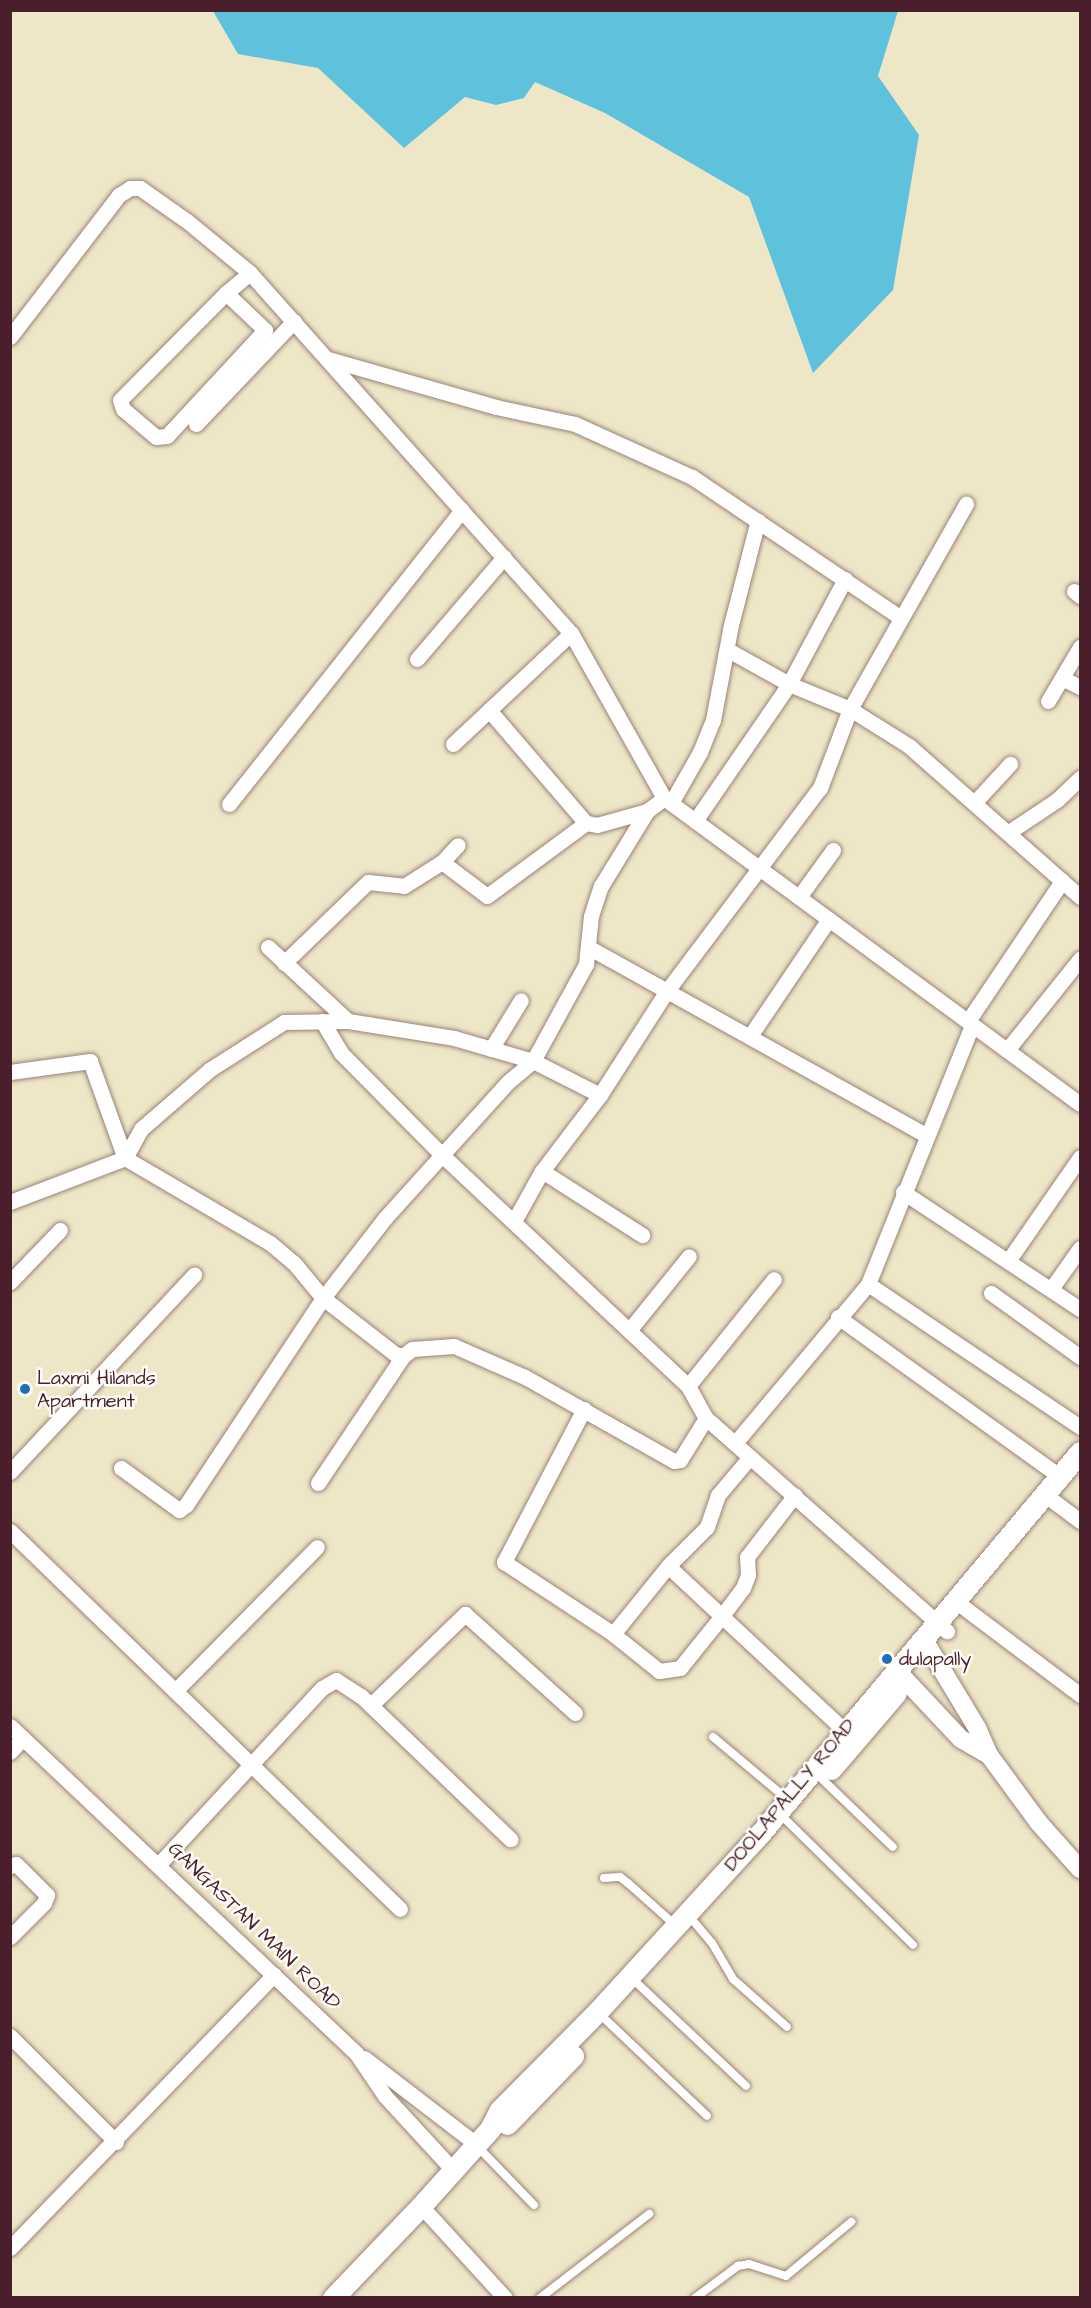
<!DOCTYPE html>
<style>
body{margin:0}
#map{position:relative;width:1091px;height:2308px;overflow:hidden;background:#ede6c7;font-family:"Architects Daughter",sans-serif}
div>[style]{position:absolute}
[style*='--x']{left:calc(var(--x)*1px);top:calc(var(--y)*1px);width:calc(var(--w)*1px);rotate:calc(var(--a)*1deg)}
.water>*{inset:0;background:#5ec2dc}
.roads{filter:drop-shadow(0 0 2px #9c8279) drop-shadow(0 0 2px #9c8279)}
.service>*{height:8px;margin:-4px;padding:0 4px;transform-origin:4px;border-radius:4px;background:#fff}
.minor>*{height:15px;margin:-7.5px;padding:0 7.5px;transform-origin:7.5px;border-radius:7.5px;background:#fff}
.tertiary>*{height:18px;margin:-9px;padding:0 9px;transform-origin:9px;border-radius:9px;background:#fff}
.secondary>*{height:21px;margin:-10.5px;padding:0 10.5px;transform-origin:10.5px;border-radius:10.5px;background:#fff}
.dots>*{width:16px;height:16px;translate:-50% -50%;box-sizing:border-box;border:3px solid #fdfcf7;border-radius:50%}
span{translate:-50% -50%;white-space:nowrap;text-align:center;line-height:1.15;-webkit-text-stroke:5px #fdfcf7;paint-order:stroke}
.poi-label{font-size:20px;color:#4a1f2b}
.left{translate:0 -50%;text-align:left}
.street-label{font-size:20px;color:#4a1f2b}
.frame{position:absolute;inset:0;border:12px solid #4a1f2b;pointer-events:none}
</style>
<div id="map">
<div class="water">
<div style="clip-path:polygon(213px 11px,898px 11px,878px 76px,919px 135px,893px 290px,813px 373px,749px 197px,605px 113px,535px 82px,524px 98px,496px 105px,465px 97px,404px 148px,318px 68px,238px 54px)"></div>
</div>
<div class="roads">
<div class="service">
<div style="--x:713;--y:1737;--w:97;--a:40"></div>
<div style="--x:822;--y:1779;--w:98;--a:43.8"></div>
<div style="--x:786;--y:1820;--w:178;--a:44.5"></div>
<div style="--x:604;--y:1878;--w:16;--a:-4"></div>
<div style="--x:620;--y:1877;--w:11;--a:38"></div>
<div style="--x:629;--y:1884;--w:62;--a:41.7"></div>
<div style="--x:695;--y:1923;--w:26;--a:50"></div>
<div style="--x:712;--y:1943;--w:42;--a:59.7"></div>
<div style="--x:733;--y:1979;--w:72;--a:41.6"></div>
<div style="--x:639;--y:1985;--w:147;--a:43.3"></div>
<div style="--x:606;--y:2020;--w:139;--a:43.5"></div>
<div style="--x:477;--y:2146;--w:82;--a:46"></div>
<div style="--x:540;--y:2298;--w:138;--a:-37.6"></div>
<div style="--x:695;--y:2298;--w:54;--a:-36.7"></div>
<div style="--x:738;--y:2266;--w:11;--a:-10"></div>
<div style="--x:749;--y:2264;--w:39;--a:18"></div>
<div style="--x:786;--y:2276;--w:85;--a:-39.7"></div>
</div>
<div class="minor">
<div style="--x:226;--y:293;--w:54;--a:43.5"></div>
<div style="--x:265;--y:330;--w:144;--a:132.8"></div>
<div style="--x:167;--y:436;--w:11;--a:175"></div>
<div style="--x:156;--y:437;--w:43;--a:-139.7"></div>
<div style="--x:123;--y:409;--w:9;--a:-108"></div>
<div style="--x:120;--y:400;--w:151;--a:-45.3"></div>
<div style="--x:226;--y:293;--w:31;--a:-40"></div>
<div style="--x:10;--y:337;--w:179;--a:-52.5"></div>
<div style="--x:119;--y:195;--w:13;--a:-32"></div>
<div style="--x:130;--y:188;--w:10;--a:0"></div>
<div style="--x:140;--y:188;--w:57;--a:35.1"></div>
<div style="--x:187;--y:221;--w:82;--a:39.5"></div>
<div style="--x:250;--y:273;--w:482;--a:48.3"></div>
<div style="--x:571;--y:633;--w:189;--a:60.6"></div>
<div style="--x:664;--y:798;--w:516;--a:36.34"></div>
<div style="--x:328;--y:359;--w:175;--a:15.9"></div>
<div style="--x:496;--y:407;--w:81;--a:12.1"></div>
<div style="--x:575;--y:424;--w:128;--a:24.4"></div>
<div style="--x:692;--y:477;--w:252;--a:34"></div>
<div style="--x:196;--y:424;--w:142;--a:-46.4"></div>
<div style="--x:1074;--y:591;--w:8;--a:40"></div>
<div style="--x:728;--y:650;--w:70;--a:29.1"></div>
<div style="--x:789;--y:684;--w:119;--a:-61.9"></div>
<div style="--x:417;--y:659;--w:134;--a:-49.5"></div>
<div style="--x:1062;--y:678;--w:20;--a:27"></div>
<div style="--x:1048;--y:701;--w:63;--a:-59.3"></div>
<div style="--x:489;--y:710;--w:149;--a:49.4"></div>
<div style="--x:586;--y:823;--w:11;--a:10"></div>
<div style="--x:597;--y:825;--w:52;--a:-15.6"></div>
<div style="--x:453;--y:744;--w:162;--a:-43.2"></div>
<div style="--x:975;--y:802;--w:52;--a:-47.4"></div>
<div style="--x:671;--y:803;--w:59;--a:-60.4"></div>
<div style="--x:700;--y:752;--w:35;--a:-68"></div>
<div style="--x:713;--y:720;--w:97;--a:-79.3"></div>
<div style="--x:731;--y:625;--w:108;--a:-75.6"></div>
<div style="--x:229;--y:804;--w:375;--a:-51.6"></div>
<div style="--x:695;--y:821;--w:166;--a:-55.5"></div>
<div style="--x:789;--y:684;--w:66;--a:22.3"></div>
<div style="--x:850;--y:709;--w:70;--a:32.1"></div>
<div style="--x:909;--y:746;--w:228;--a:41.4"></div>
<div style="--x:1009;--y:832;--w:58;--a:-33.7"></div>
<div style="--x:1057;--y:800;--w:32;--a:-44"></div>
<div style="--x:442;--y:862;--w:56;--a:37.1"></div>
<div style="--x:487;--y:896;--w:123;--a:-36.4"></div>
<div style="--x:799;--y:897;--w:58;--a:-54.1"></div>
<div style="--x:268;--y:947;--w:109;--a:42.8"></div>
<div style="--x:588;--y:947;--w:387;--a:29.1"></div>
<div style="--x:284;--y:963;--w:117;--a:-44"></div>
<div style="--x:368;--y:882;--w:36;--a:6"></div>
<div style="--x:404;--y:886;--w:45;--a:-32.3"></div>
<div style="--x:442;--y:862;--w:23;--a:-47"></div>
<div style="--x:322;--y:1021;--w:37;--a:59"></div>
<div style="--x:341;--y:1053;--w:145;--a:45.3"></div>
<div style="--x:443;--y:1156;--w:336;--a:43.2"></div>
<div style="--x:688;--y:1386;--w:37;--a:61"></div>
<div style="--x:706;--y:1418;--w:322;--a:41.5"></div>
<div style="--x:968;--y:1021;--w:169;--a:-56.1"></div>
<div style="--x:750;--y:1036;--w:141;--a:-56"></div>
<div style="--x:491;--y:1049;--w:57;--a:-58.5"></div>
<div style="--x:1007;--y:1050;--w:117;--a:-51.3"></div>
<div style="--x:10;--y:1072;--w:81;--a:-7.8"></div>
<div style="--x:90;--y:1061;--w:103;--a:70.2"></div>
<div style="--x:125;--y:1158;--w:168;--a:30.4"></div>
<div style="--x:270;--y:1243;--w:31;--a:40"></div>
<div style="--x:294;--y:1263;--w:45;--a:50.4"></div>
<div style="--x:323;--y:1298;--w:91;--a:37.9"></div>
<div style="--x:395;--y:1354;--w:8;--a:14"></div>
<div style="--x:403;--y:1356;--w:11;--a:-38"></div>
<div style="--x:412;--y:1349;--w:42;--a:-4.1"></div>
<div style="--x:454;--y:1346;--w:77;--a:23.6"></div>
<div style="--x:525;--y:1377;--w:171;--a:29.4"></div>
<div style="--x:674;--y:1461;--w:6;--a:-9"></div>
<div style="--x:680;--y:1460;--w:49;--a:-58.2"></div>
<div style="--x:542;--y:1171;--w:119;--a:32.6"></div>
<div style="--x:903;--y:1192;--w:212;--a:33.5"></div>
<div style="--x:10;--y:1202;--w:123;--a:-20.9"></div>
<div style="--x:125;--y:1158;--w:33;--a:-61"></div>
<div style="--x:141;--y:1129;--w:90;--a:-40.9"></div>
<div style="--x:209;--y:1070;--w:89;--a:-32.6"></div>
<div style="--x:284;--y:1022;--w:64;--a:-0.9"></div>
<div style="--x:348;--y:1021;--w:107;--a:9.1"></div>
<div style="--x:454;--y:1038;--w:82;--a:16.2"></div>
<div style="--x:533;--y:1061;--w:75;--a:26.9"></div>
<div style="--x:514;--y:1221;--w:57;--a:-60.8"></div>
<div style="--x:542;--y:1171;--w:96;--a:-52.7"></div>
<div style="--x:600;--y:1095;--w:122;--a:-57.3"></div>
<div style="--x:666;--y:992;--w:256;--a:-53"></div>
<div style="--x:820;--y:788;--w:85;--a:-69.2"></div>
<div style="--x:850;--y:709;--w:236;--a:-60.5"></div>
<div style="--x:1008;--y:1261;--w:126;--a:-55.3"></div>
<div style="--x:10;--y:1282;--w:72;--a:-46.1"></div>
<div style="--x:868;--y:1284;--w:256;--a:34"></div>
<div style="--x:1051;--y:1289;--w:50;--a:-54.7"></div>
<div style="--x:991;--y:1293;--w:110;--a:35.7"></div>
<div style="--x:838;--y:1317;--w:274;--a:35.7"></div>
<div style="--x:631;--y:1328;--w:92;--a:-51.1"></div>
<div style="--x:688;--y:1386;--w:137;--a:-51.2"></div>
<div style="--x:584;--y:1409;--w:173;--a:117.6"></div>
<div style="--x:504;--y:1562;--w:131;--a:33.4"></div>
<div style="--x:613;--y:1634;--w:59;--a:38.8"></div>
<div style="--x:659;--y:1671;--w:21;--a:-8"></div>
<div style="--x:680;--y:1668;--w:65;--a:-51.2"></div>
<div style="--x:721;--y:1617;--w:36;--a:-53"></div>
<div style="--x:743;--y:1588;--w:14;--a:-69"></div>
<div style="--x:748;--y:1575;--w:18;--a:-93"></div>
<div style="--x:747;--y:1557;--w:78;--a:-52.3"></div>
<div style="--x:736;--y:1442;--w:206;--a:-50.1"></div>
<div style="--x:868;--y:1284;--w:279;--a:-68.1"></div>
<div style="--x:750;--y:1457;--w:50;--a:130.1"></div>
<div style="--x:718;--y:1495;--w:34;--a:109"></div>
<div style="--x:707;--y:1527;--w:55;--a:135"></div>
<div style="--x:668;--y:1566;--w:241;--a:43"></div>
<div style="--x:121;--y:1468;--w:72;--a:35.9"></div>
<div style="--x:179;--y:1510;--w:9;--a:-36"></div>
<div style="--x:186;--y:1505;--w:248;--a:-56.5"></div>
<div style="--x:323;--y:1298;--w:101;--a:-52.2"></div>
<div style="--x:385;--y:1218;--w:183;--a:-47.9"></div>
<div style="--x:508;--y:1082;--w:33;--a:-40"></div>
<div style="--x:533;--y:1061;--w:111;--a:-61.3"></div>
<div style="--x:586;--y:964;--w:48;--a:-84.1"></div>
<div style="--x:591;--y:916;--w:32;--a:-72"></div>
<div style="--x:601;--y:886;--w:88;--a:-58.5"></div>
<div style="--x:647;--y:811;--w:21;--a:-37"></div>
<div style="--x:10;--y:1472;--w:270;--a:-47"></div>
<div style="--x:318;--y:1483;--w:153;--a:-56.2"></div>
<div style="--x:1052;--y:1500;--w:35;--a:37"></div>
<div style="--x:10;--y:1531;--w:543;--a:44.1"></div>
<div style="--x:954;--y:1600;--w:158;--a:37"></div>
<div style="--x:613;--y:1634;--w:87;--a:-51"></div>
<div style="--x:175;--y:1691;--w:202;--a:-45.4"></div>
<div style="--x:371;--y:1705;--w:131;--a:-44.1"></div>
<div style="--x:465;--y:1614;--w:148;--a:42"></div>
<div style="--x:10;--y:1726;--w:476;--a:43.4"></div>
<div style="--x:356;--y:2053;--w:52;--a:56"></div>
<div style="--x:385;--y:2096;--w:100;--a:47.4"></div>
<div style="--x:10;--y:1752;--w:19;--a:-47"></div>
<div style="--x:159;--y:1864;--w:240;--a:-47.2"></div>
<div style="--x:322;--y:1688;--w:16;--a:-30"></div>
<div style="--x:336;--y:1680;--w:30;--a:33"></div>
<div style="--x:361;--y:1696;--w:207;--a:43.8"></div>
<div style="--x:10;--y:1866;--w:6;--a:-18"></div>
<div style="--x:16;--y:1864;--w:44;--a:45"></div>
<div style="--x:47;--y:1895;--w:9;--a:111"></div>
<div style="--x:44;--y:1903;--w:48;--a:135"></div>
<div style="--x:10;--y:2036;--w:150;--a:45"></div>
<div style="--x:364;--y:2058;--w:141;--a:37.5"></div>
<div style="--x:421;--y:2206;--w:125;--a:47.6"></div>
<div style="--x:10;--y:2248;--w:380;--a:-46"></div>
</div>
<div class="tertiary">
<div style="--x:924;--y:1640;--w:103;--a:58.9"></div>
<div style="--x:977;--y:1728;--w:30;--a:66"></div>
<div style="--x:989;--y:1755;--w:84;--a:53.7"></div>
<div style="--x:1039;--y:1823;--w:62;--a:48.3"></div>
<div style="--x:898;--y:1672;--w:92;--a:46.8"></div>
<div style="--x:961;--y:1739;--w:32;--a:30"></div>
</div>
<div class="secondary">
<div style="--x:831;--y:1769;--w:100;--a:-49.5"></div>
<div style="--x:507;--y:2124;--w:95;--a:-45.9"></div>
<div style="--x:333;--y:2298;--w:127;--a:-46.3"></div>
<div style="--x:421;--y:2206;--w:103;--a:-48.1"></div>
<div style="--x:490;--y:2129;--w:20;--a:-63"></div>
<div style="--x:499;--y:2111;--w:141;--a:-45.3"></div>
<div style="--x:598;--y:2011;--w:237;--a:-47.6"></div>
<div style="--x:758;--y:1836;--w:501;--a:-50.02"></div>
</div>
</div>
<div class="dots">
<div style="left:25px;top:1389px;background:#1f6fb2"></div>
<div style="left:887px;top:1659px;background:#1f6fb2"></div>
</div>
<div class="poi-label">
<span class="left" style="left:37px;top:1390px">Laxmi Hilands<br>Apartment</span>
<span class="left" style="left:899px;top:1659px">dulapally</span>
</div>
<div class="street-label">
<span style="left:790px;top:1795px;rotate:-50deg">DOOLAPALLY ROAD</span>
<span style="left:254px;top:1926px;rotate:44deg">GANGASTAN MAIN ROAD</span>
</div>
<div class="frame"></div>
</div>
